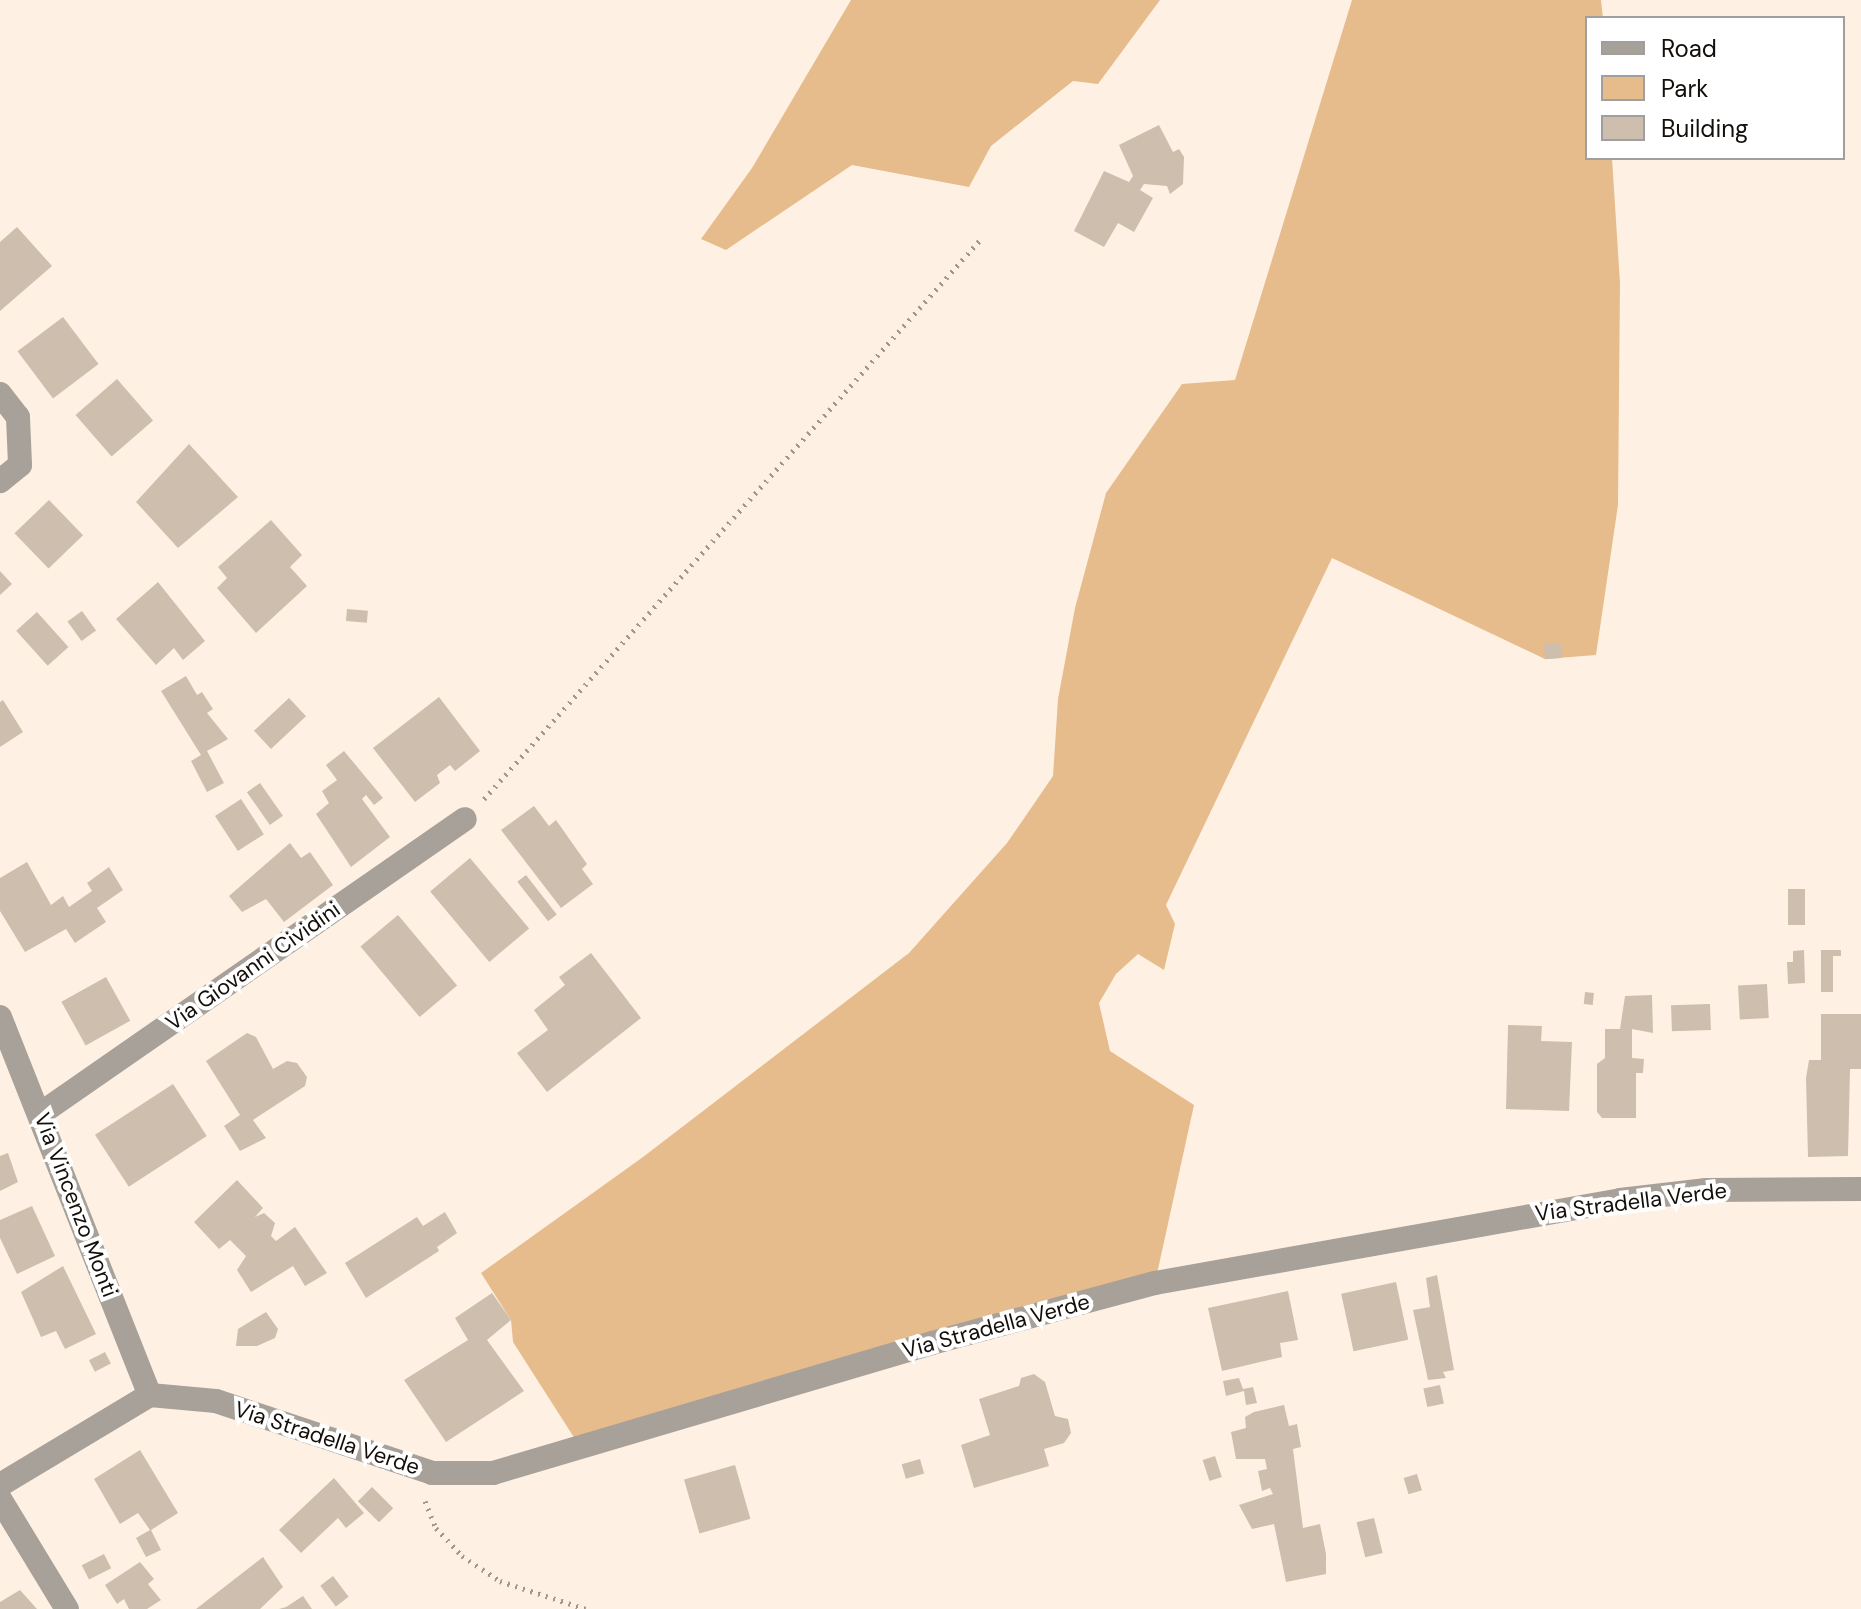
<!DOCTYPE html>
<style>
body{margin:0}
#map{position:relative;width:1861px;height:1609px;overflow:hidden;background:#fef1e4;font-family:"DM Sans",sans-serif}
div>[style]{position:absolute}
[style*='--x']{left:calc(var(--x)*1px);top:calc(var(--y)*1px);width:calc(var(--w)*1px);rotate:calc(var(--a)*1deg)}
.green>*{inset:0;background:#e7bc8c}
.building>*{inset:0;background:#cdbeae;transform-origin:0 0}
.path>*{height:5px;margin-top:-2.5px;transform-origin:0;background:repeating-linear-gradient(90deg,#a0978d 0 2px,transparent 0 8px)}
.minor>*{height:24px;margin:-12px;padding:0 12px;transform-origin:12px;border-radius:12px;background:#a7a19a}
span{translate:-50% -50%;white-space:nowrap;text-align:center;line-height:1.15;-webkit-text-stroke:8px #fff;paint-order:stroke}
.street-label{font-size:22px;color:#130e09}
.legend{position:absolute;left:1585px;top:16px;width:260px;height:144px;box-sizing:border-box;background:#fff;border:2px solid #a19f9d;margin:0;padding:10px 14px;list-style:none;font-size:24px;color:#130e09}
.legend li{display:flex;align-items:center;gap:16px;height:40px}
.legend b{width:40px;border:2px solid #a19f9d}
</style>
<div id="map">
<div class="green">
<div style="clip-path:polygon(851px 0,1160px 0,1098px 84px,1073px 81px,991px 146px,969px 187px,852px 165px,726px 250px,701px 239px,752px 168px)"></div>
<div style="clip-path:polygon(1352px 0,1601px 0,1603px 18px,1587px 18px,1587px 158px,1612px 158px,1620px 283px,1618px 505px,1596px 655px,1545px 659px,1332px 558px,1166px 905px,1175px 924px,1164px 970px,1138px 954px,1116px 974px,1099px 1003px,1110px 1051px,1194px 1105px,1155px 1283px,582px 1450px,513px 1342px,511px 1320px,481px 1273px,643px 1157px,909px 953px,1007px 843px,1053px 776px,1058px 699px,1075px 608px,1106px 493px,1182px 384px,1235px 380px)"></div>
</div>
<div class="building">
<div style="clip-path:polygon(1159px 125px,1173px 152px,1179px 149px,1184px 157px,1183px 184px,1170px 194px,1167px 186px,1144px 184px,1140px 190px,1153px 198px,1134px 232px,1118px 223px,1104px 247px,1074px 231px,1104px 171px,1129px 182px,1133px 176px,1119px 145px)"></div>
<div style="clip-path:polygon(17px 227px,52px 266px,0 311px,0 242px)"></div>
<div style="left:63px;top:317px;width:59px;height:57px;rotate:53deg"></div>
<div style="left:117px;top:379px;width:55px;height:55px;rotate:49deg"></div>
<div style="clip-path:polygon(189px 444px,238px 497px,178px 548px,136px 502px)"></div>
<div style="left:49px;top:500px;width:49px;height:48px;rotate:46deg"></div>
<div style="clip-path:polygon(271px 520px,302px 555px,290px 567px,307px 586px,256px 633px,217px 588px,227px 578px,218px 567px)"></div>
<div style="clip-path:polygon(0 571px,12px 584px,0 595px)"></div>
<div style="clip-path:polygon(158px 582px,205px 641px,183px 660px,174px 648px,156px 665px,116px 619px)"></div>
<div style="left:347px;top:609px;width:21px;height:12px;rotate:5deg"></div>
<div style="left:82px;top:611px;width:24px;height:18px;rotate:54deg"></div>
<div style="left:37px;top:612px;width:47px;height:28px;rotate:48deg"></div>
<div style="left:1561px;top:643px;width:15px;height:17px;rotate:86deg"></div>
<div style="clip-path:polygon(186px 676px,197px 695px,202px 692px,213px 709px,207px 713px,228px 739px,207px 751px,224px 783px,207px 792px,191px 761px,201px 755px,161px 691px)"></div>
<div style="clip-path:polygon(439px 697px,480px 751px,455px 771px,450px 765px,437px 775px,440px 783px,415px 802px,373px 748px)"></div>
<div style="left:289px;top:698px;width:25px;height:48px;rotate:47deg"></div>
<div style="clip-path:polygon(3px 700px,23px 732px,0 747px,0 702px)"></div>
<div style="clip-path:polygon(344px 751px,383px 798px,374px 805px,366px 795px,362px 799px,390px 837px,351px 867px,316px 814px,329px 803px,322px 791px,337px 780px,326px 765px)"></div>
<div style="left:260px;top:783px;width:40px;height:16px;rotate:55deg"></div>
<div style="left:241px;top:799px;width:42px;height:31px;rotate:57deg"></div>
<div style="clip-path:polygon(534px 806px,549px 826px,556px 820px,587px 864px,582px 869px,593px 884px,561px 908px,501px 830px)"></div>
<div style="clip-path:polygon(290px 843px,301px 858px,310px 852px,333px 885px,284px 922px,266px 899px,242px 912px,229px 896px)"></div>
<div style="left:470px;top:858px;width:92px;height:52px;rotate:50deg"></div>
<div style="clip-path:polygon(27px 862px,51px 905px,63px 896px,69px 907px,92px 891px,87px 883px,109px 867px,123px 890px,97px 908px,106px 922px,75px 943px,66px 929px,25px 952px,0 911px,0 878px)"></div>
<div style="left:526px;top:875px;width:50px;height:11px;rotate:52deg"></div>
<div style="left:1805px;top:889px;width:36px;height:17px;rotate:90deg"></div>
<div style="left:398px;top:915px;width:92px;height:49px;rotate:50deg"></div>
<div style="clip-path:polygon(1804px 950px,1805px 983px,1788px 984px,1787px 962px,1793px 962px,1793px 951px)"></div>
<div style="clip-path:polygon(1821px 950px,1841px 950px,1841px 956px,1833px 956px,1833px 992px,1821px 992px)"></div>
<div style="clip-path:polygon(591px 953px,641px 1018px,547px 1092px,517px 1053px,548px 1030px,534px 1010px,565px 985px,559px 977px)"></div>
<div style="left:106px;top:977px;width:50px;height:51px;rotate:61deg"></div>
<div style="left:1767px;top:984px;width:34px;height:29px;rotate:87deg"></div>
<div style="left:1585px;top:992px;width:9px;height:12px;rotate:6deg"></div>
<div style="clip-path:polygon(1652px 995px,1653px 1033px,1632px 1029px,1632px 1058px,1644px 1059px,1643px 1073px,1636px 1073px,1636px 1118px,1602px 1118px,1597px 1112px,1597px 1064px,1605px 1058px,1605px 1029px,1620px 1029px,1625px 996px)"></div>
<div style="left:1710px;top:1004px;width:26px;height:39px;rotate:88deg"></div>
<div style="clip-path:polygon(1821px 1014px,1861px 1014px,1861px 1069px,1850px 1069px,1848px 1156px,1808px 1157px,1806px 1078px,1809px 1060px,1821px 1060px)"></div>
<div style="clip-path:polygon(1508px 1025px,1542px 1026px,1541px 1041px,1572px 1042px,1569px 1111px,1506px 1109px)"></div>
<div style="clip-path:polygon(247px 1033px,256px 1037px,273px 1069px,287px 1061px,297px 1063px,307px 1077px,305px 1086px,253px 1120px,266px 1138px,240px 1151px,224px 1126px,240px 1115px,206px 1061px)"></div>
<div style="left:173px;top:1084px;width:62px;height:93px;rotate:57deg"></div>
<div style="clip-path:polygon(8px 1153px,18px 1182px,0 1191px,0 1156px)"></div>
<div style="clip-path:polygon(237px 1180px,263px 1208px,255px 1217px,264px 1213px,275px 1223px,271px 1236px,276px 1241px,295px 1227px,327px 1273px,305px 1286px,293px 1266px,251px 1292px,237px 1270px,246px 1256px,230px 1240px,219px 1249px,194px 1222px)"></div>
<div style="clip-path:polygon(32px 1206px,55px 1256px,17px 1274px,0 1238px,0 1220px)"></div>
<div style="clip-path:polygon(445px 1212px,457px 1233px,437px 1247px,439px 1251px,366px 1298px,345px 1263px,417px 1217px,423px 1226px)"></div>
<div style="clip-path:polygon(63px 1266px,96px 1334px,65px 1349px,56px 1331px,41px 1337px,21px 1292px)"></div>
<div style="clip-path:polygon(1437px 1275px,1454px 1370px,1443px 1372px,1446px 1378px,1428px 1380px,1413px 1310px,1430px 1307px,1426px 1278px)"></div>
<div style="left:1396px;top:1282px;width:59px;height:56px;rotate:78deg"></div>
<div style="clip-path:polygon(1288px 1291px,1298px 1340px,1280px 1343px,1282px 1357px,1222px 1371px,1208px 1308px)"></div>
<div style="clip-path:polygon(492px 1293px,511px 1320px,487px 1340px,524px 1391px,446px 1442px,404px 1380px,468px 1340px,455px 1318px)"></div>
<div style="clip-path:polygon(266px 1312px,278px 1329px,275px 1338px,257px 1346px,236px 1346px,238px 1329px)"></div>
<div style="left:105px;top:1352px;width:13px;height:18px;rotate:63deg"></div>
<div style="clip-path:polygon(1034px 1374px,1045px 1382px,1055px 1416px,1068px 1419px,1071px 1433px,1064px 1443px,1044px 1449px,1049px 1466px,974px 1488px,961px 1445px,990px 1435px,979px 1399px,1019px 1386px,1021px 1378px)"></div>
<div style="clip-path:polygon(1239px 1378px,1243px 1389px,1253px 1387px,1257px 1403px,1246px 1405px,1244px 1391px,1226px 1396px,1223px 1381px)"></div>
<div style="left:1440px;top:1385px;width:19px;height:17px;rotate:78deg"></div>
<div style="clip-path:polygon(1284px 1405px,1289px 1426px,1297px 1424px,1301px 1447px,1293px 1449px,1303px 1528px,1320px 1524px,1326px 1554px,1326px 1574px,1286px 1582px,1274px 1524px,1252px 1529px,1239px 1505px,1273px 1494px,1270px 1488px,1262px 1491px,1258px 1471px,1267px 1469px,1265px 1459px,1236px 1459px,1231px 1432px,1246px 1428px,1245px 1417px,1254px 1412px)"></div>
<div style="clip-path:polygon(140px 1450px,178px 1513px,151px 1530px,161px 1550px,146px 1557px,136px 1538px,150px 1530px,138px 1513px,120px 1524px,94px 1479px)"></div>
<div style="left:1215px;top:1456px;width:22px;height:13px;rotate:72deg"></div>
<div style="left:920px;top:1459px;width:15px;height:19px;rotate:74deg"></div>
<div style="left:735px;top:1465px;width:56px;height:53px;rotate:74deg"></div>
<div style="left:1417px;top:1474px;width:17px;height:14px;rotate:73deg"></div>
<div style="clip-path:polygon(334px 1478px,364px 1513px,346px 1528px,338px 1518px,301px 1553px,279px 1530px)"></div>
<div style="left:372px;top:1487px;width:30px;height:20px;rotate:45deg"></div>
<div style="left:1374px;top:1518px;width:36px;height:18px;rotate:76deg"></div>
<div style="left:104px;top:1554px;width:16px;height:25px;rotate:63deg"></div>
<div style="clip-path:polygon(263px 1557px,283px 1587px,260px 1609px,196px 1609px)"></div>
<div style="clip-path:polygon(140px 1562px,154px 1579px,148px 1584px,161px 1600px,147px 1609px,129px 1609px,124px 1599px,117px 1604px,105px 1585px)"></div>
<div style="left:333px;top:1576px;width:26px;height:16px;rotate:53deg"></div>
<div style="clip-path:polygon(20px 1590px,37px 1609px,0 1609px,0 1602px)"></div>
<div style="clip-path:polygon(303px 1596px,312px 1609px,279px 1609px,286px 1607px)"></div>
</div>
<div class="path">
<div style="--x:484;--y:799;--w:747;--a:-48.42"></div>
<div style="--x:425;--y:1501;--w:29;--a:68"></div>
<div style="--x:436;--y:1528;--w:38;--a:47"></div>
<div style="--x:462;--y:1556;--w:45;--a:33.3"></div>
<div style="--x:500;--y:1581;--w:90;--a:18"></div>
</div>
<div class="minor">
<div style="--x:0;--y:394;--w:29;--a:52"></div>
<div style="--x:18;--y:417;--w:48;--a:87.6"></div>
<div style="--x:20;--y:465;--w:26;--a:141"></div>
<div style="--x:0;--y:1017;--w:407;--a:68.4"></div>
<div style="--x:40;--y:1114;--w:517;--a:-34.77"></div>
<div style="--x:150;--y:1395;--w:66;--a:5.2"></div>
<div style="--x:216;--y:1401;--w:228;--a:18.4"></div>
<div style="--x:432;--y:1473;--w:61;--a:0"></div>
<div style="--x:493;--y:1473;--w:458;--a:-16.5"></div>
<div style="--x:932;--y:1343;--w:231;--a:-15.1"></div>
<div style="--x:1155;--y:1283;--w:472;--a:-10.1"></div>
<div style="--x:1620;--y:1200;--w:87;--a:-6.6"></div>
<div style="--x:1706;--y:1190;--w:155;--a:-0.4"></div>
<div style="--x:0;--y:1485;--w:175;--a:-31"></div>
<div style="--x:0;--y:1499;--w:129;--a:58.7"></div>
</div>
<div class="street-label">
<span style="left:253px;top:966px;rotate:-35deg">Via Giovanni Cividini</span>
<span style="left:1631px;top:1202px;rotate:-7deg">Via Stradella Verde</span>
<span style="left:76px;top:1205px;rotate:69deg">Via Vincenzo Monti</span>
<span style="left:996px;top:1326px;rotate:-15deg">Via Stradella Verde</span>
<span style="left:327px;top:1438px;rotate:18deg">Via Stradella Verde</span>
</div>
<ul class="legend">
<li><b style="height:10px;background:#a7a19a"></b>Road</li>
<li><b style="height:22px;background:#e7bc8c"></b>Park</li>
<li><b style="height:22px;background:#cdbeae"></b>Building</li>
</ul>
</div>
